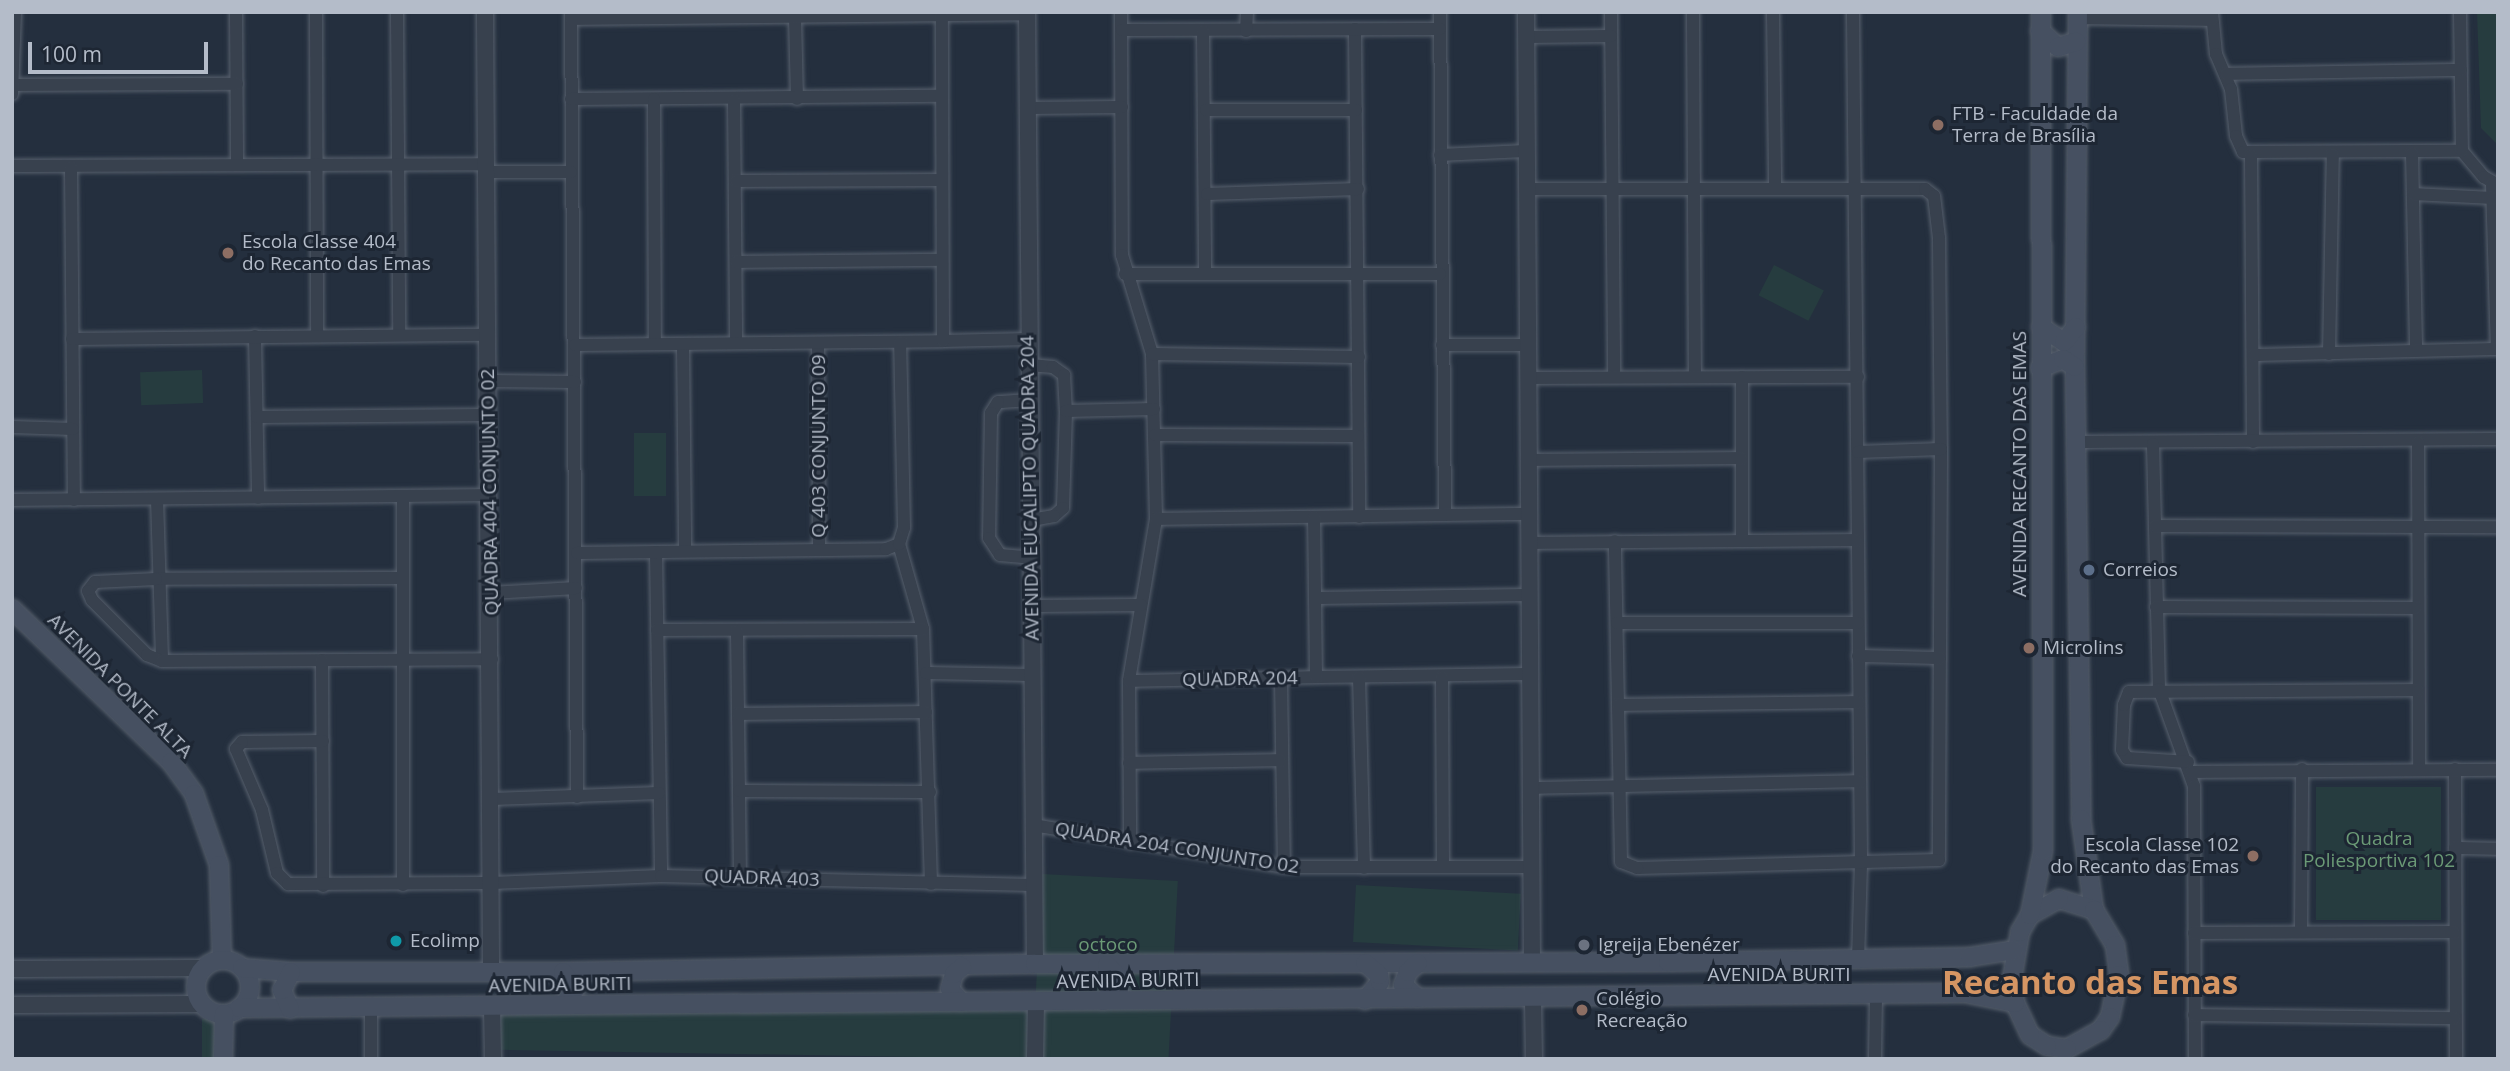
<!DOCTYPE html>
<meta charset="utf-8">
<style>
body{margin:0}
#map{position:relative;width:2510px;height:1071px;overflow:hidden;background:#242f3e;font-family:"Open Sans",sans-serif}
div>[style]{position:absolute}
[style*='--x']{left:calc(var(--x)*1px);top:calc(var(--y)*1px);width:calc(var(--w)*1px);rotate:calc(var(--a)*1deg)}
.green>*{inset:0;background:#263c3f;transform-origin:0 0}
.roads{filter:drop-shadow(0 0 2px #565f6c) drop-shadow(0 0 2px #565f6c)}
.minor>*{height:12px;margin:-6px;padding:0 6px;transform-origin:6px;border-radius:6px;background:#38414e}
.tertiary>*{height:16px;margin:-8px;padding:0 8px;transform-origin:8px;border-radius:8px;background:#38414e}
.secondary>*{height:18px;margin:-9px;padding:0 9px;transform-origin:9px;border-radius:9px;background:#465061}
.secondary>.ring{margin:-9px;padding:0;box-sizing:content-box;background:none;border:18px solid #465061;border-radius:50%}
.dots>*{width:19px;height:19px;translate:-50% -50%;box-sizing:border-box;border:4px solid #1d2633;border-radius:50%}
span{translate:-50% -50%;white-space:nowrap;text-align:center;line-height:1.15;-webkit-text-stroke:6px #1d2633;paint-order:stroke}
.poi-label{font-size:19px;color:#b4bcc9}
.left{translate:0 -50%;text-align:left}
.right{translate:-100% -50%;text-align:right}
.street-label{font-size:19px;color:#b4bcc9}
.park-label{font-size:19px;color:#6b9a76}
.town-label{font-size:33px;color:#d59563;font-weight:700}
.frame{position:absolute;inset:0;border:14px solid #b4bcc9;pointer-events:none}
.scale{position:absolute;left:28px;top:42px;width:180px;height:32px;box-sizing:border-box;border:4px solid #b4bcc9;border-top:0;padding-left:9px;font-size:21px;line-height:24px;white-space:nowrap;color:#b4bcc9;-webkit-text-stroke:5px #1d2633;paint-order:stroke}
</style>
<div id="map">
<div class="green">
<div style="clip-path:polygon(2477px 12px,2498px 12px,2498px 145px,2481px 128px)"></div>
<div style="left:1774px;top:265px;width:56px;height:34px;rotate:27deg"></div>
<div style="left:202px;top:370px;width:33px;height:62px;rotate:88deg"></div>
<div style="left:634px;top:433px;width:32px;height:63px"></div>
<div style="left:2316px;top:787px;width:125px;height:133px"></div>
<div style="left:1042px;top:874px;width:136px;height:185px;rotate:3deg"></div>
<div style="left:1356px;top:885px;width:165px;height:57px;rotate:3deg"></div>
<div style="left:1029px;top:1011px;width:48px;height:529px;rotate:91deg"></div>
<div style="left:216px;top:1019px;width:40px;height:14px;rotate:90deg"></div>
</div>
<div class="roads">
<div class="minor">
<div style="--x:236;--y:12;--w:152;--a:89.6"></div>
<div style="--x:316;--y:12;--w:323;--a:89.8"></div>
<div style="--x:397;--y:12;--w:323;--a:89.6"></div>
<div style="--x:571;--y:12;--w:785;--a:89.56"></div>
<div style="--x:1121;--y:12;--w:243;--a:89.8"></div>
<div style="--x:1122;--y:255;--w:103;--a:73.1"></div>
<div style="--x:1152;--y:354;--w:165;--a:88.6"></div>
<div style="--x:1156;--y:519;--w:164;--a:99.5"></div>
<div style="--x:1129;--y:681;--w:162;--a:89.6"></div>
<div style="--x:1440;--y:12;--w:503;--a:89.43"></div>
<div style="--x:1611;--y:12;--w:365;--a:89.5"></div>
<div style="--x:1693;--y:12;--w:364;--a:89.7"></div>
<div style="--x:1773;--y:12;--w:176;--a:89.3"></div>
<div style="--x:1853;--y:12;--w:852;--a:89.46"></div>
<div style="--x:1861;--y:864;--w:96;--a:91.8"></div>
<div style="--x:2212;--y:12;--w:42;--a:84.6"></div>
<div style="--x:2216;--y:54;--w:38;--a:67"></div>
<div style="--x:2231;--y:89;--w:47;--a:83.9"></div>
<div style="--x:2236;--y:136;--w:17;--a:66"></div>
<div style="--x:2243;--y:152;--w:219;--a:-0.3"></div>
<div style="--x:2462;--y:151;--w:34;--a:50"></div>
<div style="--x:2484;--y:177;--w:16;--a:30"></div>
<div style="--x:2460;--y:12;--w:139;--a:89.2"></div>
<div style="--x:795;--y:17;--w:82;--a:88.6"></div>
<div style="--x:2077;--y:18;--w:135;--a:0.8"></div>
<div style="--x:571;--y:19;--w:456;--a:-0.6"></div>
<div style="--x:1355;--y:29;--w:488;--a:89.5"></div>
<div style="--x:1122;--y:30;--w:318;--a:-0.2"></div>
<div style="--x:1203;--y:31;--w:242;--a:89.5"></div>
<div style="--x:1246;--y:31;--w:19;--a:-87"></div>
<div style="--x:1526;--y:37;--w:85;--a:-0.7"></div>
<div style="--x:2226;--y:74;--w:235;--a:-1"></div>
<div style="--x:15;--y:85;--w:222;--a:-0.3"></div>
<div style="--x:12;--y:94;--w:82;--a:-87.9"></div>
<div style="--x:571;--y:99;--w:370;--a:-0.5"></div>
<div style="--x:654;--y:99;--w:245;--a:89.8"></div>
<div style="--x:734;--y:100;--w:243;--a:89.5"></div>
<div style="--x:1027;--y:108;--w:95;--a:-0.6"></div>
<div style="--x:1206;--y:110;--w:150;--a:0"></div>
<div style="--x:2412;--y:153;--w:196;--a:88.8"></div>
<div style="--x:1440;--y:155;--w:85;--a:-2.7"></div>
<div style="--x:2251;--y:155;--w:287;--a:89.6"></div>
<div style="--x:12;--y:166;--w:475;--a:-0.2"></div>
<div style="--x:71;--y:167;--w:333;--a:89.5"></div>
<div style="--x:487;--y:172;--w:84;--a:0"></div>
<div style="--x:736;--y:181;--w:205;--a:-0.3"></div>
<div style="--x:2492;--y:184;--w:165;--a:88.3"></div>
<div style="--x:1526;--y:189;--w:399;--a:0"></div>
<div style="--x:1925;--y:189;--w:11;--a:38"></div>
<div style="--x:1934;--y:196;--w:42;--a:83.2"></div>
<div style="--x:1939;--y:238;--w:211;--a:89.5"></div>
<div style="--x:1941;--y:449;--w:411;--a:90.3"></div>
<div style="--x:1939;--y:860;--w:302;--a:178.5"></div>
<div style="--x:1637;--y:868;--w:17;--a:-159"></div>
<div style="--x:1621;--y:862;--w:321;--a:-91.1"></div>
<div style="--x:1207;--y:194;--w:151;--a:-1.9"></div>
<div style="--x:2413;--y:194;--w:79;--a:2.9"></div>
<div style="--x:736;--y:262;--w:206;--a:-0.6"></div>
<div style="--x:1125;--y:274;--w:315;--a:0"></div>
<div style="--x:255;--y:336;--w:162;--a:88.9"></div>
<div style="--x:72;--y:339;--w:415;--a:-0.6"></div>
<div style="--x:943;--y:341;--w:86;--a:-1.3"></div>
<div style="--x:818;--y:343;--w:206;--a:89.7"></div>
<div style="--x:683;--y:344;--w:207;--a:89.4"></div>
<div style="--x:575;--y:345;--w:368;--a:-0.6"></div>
<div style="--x:943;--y:341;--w:326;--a:-90.2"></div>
<div style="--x:1442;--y:345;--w:85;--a:0"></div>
<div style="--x:1152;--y:354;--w:207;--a:0.8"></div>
<div style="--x:2329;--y:354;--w:200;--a:-88.9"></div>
<div style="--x:2253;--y:355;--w:245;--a:-1.4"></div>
<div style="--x:1030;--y:365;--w:23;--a:5"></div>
<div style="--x:1053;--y:367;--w:14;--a:36"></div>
<div style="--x:1064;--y:375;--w:36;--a:87"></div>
<div style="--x:1066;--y:411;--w:97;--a:91.8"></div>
<div style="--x:1063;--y:508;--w:12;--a:138"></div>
<div style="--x:1054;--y:516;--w:23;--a:170"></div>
<div style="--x:1742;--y:377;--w:164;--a:90"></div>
<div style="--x:1527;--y:378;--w:331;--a:-0.2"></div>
<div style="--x:489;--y:381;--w:86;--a:0.7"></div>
<div style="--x:1029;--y:400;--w:31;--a:176"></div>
<div style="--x:998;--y:402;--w:13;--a:122"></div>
<div style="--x:991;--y:413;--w:125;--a:90.9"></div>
<div style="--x:989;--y:538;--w:20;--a:57"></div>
<div style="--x:1000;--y:555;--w:32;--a:5"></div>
<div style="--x:1066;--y:411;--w:88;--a:-1.3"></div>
<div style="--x:257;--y:417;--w:232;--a:-0.5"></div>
<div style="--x:12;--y:427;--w:61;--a:1.9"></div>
<div style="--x:1155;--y:435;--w:203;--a:0.3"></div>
<div style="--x:2077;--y:442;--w:421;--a:-0.4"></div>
<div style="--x:2418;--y:442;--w:326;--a:89.8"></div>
<div style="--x:2153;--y:444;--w:245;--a:88.6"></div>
<div style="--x:2159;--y:689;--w:103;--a:70.2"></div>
<div style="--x:2194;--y:786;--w:273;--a:89.8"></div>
<div style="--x:1858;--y:452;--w:83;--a:-2.1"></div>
<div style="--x:1529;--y:460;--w:212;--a:-0.5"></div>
<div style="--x:157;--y:499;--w:162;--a:88.2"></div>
<div style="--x:12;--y:500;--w:477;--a:-0.6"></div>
<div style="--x:1156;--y:519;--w:372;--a:-0.8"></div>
<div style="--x:2155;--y:526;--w:343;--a:0.2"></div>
<div style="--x:1530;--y:543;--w:326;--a:-0.5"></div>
<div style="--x:899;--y:544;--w:88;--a:74.2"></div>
<div style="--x:923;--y:629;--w:255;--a:88.2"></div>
<div style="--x:656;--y:552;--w:324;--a:89.1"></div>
<div style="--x:577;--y:553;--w:309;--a:-0.7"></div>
<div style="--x:886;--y:549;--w:14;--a:-21"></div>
<div style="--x:899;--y:544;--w:17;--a:-73"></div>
<div style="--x:904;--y:528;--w:186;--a:-91.2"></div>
<div style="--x:403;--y:578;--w:247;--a:179.8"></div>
<div style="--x:156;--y:579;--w:61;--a:177.2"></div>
<div style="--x:95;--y:582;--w:11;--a:128"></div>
<div style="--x:88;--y:591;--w:10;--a:66"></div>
<div style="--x:92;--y:600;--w:78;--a:45"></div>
<div style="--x:147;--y:655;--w:16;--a:22"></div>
<div style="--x:162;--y:661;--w:330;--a:-0.3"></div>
<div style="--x:491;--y:593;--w:85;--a:-3.4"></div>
<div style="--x:1316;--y:598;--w:212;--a:-0.8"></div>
<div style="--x:1033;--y:606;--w:108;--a:-0.5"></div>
<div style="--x:2156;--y:607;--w:260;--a:0.2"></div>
<div style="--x:1617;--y:623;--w:241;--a:0"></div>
<div style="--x:657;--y:630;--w:266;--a:-0.2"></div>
<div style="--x:737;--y:631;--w:245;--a:89.3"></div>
<div style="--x:1858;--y:656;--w:82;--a:1.4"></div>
<div style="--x:322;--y:660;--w:226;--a:89.7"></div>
<div style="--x:926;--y:673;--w:106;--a:1.1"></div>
<div style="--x:1316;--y:677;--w:212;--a:-0.8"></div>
<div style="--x:1359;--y:677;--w:191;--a:88.5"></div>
<div style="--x:1442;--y:677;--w:190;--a:89.7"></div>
<div style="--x:1281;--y:680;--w:187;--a:89.1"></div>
<div style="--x:1129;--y:681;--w:187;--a:-1.2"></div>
<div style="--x:1316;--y:677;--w:160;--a:-90.7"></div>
<div style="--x:1618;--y:705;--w:241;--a:-0.7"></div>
<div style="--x:738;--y:714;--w:188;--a:-0.6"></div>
<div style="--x:323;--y:741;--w:81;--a:179.3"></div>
<div style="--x:242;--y:742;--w:9;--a:131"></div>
<div style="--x:236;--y:749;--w:66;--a:66.9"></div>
<div style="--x:262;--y:810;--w:65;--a:76.6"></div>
<div style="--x:277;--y:873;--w:16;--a:45"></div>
<div style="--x:288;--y:884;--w:204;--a:-0.3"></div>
<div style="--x:492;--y:883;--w:169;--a:-2.4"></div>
<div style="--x:661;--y:876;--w:372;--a:1.4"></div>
<div style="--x:2188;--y:762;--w:61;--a:-176.2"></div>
<div style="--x:2127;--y:758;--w:9;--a:-122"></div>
<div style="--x:2122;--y:750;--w:45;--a:-87.5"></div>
<div style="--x:2124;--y:705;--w:14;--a:-69"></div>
<div style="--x:2129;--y:692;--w:289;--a:-0.4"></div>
<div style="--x:1129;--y:763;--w:151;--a:-1.1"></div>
<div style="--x:2455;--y:769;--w:290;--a:89.8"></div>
<div style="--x:2191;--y:772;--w:307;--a:-0.4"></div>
<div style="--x:1532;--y:788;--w:328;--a:-1.2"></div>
<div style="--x:739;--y:791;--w:191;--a:0.3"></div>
<div style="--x:492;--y:799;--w:167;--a:-2.1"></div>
<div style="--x:1033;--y:825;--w:254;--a:9.5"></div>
<div style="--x:1284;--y:867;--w:247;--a:0"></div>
<div style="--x:2455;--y:848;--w:43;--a:1.3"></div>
<div style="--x:403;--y:885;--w:388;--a:-90"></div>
<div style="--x:2301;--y:931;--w:162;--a:-89.6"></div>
<div style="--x:2194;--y:933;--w:260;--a:-0.2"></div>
<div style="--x:371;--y:1009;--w:50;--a:90"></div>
<div style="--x:2194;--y:1015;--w:261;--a:0.7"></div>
<div style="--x:1875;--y:1059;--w:63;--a:-89.1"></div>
</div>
<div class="tertiary">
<div style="--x:485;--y:12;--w:959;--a:89.64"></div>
<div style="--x:1027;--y:12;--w:952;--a:89.52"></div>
<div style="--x:1526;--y:12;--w:950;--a:89.64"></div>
<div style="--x:12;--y:969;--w:192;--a:-0.3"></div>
<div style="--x:1533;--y:998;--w:61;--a:89.1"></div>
<div style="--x:12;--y:1005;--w:190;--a:-0.3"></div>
<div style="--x:492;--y:1007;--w:52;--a:88.9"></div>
<div style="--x:1035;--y:1059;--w:56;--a:-89"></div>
</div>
<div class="secondary">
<div style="--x:2078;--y:12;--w:355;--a:90.5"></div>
<div style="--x:2075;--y:367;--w:452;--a:89.2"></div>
<div style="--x:2081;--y:819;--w:92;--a:81.9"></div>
<div style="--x:2040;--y:31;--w:24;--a:42"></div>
<div style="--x:2058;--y:47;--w:19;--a:-16"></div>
<div style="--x:2041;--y:327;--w:27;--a:33"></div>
<div style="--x:2064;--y:342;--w:19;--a:-51"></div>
<div style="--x:2040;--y:368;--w:25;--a:-21"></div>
<div style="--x:2063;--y:359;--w:14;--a:34"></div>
<div style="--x:12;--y:609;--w:221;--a:43.9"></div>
<div style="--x:171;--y:762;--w:39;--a:54"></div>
<div style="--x:194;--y:794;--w:75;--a:70.6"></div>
<div style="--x:219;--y:865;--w:95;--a:88.2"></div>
<div style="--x:2059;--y:899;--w:37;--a:17"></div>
<div style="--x:2094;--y:910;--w:41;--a:59"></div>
<div style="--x:2115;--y:945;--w:30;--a:82"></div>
<div style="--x:2119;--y:975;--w:43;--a:102.1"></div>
<div style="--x:2110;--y:1017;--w:16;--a:125"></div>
<div style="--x:2101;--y:1030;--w:39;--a:151"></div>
<div style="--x:2067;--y:1049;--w:20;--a:-171"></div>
<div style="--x:2047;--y:1046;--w:20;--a:-147"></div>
<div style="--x:2030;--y:1035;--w:35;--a:-115"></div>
<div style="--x:2015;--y:1003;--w:24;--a:-97"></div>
<div style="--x:2012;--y:979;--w:48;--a:-80.3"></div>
<div style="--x:2020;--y:932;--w:20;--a:-60"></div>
<div style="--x:2030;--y:915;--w:33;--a:-29"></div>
<div style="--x:2030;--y:915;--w:65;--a:-78.5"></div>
<div style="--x:2043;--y:851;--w:839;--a:-90.14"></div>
<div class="ring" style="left:196px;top:960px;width:36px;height:36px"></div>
<div style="--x:242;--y:968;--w:49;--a:4.7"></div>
<div style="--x:291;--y:972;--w:272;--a:0"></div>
<div style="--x:563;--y:972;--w:472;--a:-1"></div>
<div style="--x:1035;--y:964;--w:633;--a:-0.18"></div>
<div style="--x:1668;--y:962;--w:302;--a:-0.9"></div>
<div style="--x:1970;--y:957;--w:45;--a:-9"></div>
<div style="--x:563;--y:972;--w:21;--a:55"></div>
<div style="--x:575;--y:989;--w:19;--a:125"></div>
<div style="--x:1418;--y:998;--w:20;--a:-139"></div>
<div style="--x:1403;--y:985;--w:14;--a:-69"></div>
<div style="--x:1408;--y:972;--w:13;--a:-42"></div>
<div style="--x:1365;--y:1000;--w:23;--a:-50"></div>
<div style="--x:1380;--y:982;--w:7;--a:-98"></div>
<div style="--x:1379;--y:975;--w:18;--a:-139"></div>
<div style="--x:1103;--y:1001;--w:21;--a:-39"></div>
<div style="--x:1119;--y:988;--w:9;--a:-84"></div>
<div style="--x:1120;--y:979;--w:19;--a:-133"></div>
<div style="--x:961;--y:1002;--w:17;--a:-130"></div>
<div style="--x:950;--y:989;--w:16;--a:-75"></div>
<div style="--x:954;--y:974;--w:11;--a:-41"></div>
<div style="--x:239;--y:1008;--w:1726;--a:-0.5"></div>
<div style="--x:1965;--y:993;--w:51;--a:11.3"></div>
<div style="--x:290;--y:1009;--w:21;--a:-113"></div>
<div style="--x:282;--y:990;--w:20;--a:-63"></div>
<div style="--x:223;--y:1059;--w:45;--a:-88.7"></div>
</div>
</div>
<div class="dots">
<div style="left:1938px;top:125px;background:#8d6e63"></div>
<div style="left:228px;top:253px;background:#8d6e63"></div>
<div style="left:2089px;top:570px;background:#5c6f8a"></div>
<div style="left:2029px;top:648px;background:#8d6e63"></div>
<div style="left:2253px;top:856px;background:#8d6e63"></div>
<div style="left:396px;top:941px;background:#0f9aa8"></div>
<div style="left:1584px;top:945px;background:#6b7280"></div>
<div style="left:1582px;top:1010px;background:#8d6e63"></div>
</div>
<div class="poi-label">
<span class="left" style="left:1952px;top:125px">FTB - Faculdade da<br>Terra de Brasília</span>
<span class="left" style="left:242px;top:253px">Escola Classe 404<br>do Recanto das Emas</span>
<span class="left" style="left:2103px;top:570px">Correios</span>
<span class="left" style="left:2043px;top:648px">Microlins</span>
<span class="right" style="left:2239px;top:856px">Escola Classe 102<br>do Recanto das Emas</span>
<span class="left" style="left:410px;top:941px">Ecolimp</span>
<span class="left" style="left:1598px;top:945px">Igreija Ebenézer</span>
<span class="left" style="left:1596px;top:1010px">Colégio<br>Recreação</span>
</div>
<div class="street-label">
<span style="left:819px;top:446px;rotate:-90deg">Q 403 CONJUNTO 09</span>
<span style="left:2020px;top:464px;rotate:-90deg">AVENIDA RECANTO DAS EMAS</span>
<span style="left:1030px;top:488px;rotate:-91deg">AVENIDA EUCALIPTO QUADRA 204</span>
<span style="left:490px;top:492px;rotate:-91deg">QUADRA 404 CONJUNTO 02</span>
<span style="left:1240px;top:679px;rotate:-1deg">QUADRA 204</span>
<span style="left:120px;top:686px;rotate:45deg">AVENIDA PONTE ALTA</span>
<span style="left:1177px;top:848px;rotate:9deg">QUADRA 204 CONJUNTO 02</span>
<span style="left:762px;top:878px;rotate:2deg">QUADRA 403</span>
<span style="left:1779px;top:975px">AVENIDA BURITI</span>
<span style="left:1128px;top:981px;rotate:-1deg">AVENIDA BURITI</span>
<span style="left:560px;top:985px;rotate:-1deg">AVENIDA BURITI</span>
</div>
<div class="park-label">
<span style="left:2379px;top:850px">Quadra<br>Poliesportiva 102</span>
<span style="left:1108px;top:945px">octoco</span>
</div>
<div class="town-label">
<span style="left:2090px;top:982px">Recanto das Emas</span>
</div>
<div class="frame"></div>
<div class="scale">100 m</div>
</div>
